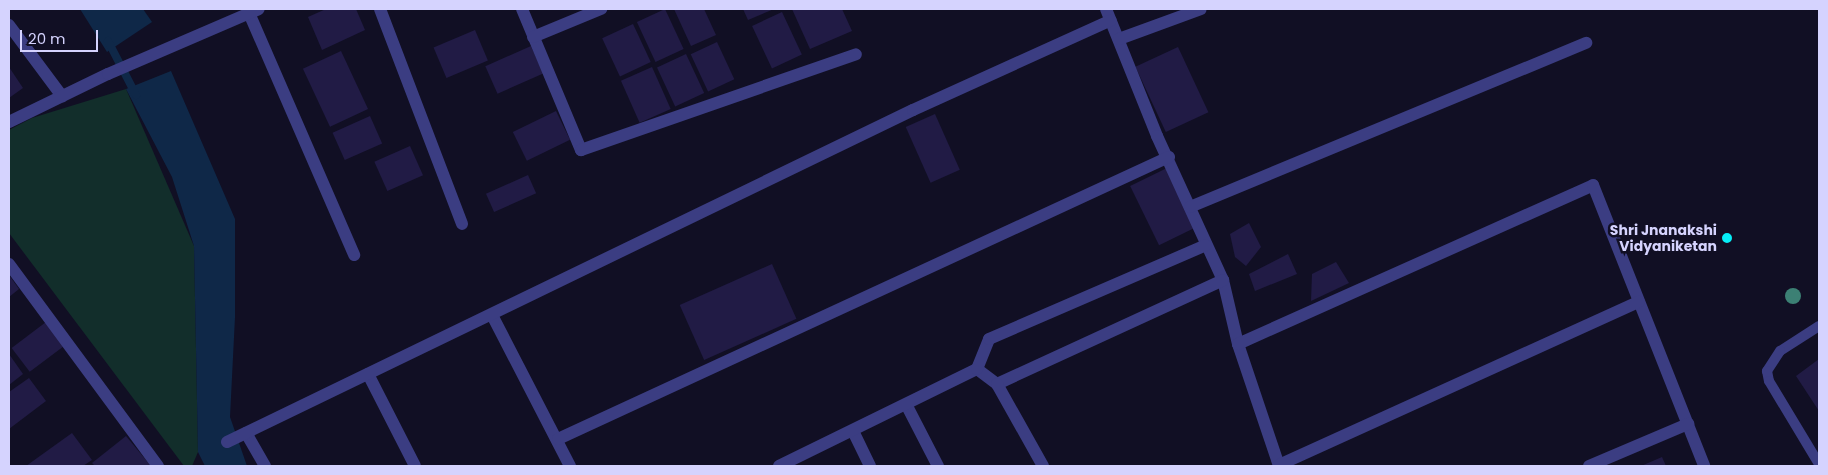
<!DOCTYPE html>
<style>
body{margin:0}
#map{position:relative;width:1828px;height:475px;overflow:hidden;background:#110f24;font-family:Poppins,sans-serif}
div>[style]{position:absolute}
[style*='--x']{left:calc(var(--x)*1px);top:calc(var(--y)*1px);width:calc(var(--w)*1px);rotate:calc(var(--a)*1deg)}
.green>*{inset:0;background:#122e2b}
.water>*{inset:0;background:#0f2848}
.stream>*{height:8px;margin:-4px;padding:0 4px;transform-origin:4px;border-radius:4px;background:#0f2848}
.building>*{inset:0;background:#211b45;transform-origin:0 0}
.service>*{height:10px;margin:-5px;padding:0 5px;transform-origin:5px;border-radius:5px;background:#3b3d82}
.minor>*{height:12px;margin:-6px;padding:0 6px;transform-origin:6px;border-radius:6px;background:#3b3d82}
.trees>*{width:16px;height:16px;margin:-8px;border-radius:50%;background:#3c8074}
.dots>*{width:14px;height:14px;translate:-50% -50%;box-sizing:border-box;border:2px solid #110f24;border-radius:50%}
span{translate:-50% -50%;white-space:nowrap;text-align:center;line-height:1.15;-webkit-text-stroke:5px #110f24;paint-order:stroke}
.poi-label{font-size:14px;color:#d5d3fe;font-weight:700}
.right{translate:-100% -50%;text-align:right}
.frame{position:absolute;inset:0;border:10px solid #d5d3fe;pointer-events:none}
.scale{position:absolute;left:20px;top:30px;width:78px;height:22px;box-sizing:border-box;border:2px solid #d5d3fe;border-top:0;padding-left:6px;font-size:15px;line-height:18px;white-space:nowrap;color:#d5d3fe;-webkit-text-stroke:4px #110f24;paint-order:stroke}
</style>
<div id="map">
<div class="green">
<div style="clip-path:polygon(126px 89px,194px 246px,198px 452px,192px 466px,184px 466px,9px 233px,9px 130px,32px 118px)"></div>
</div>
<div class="water">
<div style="clip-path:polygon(80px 9px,143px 9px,152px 22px,107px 52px)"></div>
<div style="clip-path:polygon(171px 71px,235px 219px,235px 317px,230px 417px,247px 466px,205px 466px,198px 452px,194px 246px,172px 177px,126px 89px)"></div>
</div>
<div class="stream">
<div style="--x:108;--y:41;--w:61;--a:62.6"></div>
</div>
<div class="building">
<div style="clip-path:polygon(326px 9px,356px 9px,365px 30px,322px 50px,308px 17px)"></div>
<div style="left:665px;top:9px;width:44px;height:31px;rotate:65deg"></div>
<div style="clip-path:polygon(674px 9px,704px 9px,716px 35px,691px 46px)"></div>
<div style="clip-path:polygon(743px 9px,774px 9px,748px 20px)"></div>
<div style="clip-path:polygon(792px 9px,842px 9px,852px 31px,810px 49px)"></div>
<div style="left:782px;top:12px;width:47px;height:33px;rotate:65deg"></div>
<div style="left:633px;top:24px;width:42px;height:34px;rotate:65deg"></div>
<div style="left:475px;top:30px;width:33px;height:45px;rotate:67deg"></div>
<div style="left:717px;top:42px;width:41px;height:29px;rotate:65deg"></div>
<div style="left:531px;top:46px;width:30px;height:50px;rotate:66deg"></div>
<div style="left:1178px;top:47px;width:72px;height:47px;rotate:65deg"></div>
<div style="left:341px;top:51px;width:64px;height:42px;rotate:65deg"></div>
<div style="left:686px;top:54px;width:43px;height:32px;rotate:65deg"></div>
<div style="clip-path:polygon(9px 67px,23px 88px,9px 98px)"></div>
<div style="left:652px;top:67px;width:46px;height:34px;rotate:66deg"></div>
<div style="left:556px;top:111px;width:32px;height:48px;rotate:64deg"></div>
<div style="left:935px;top:114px;width:61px;height:32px;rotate:66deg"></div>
<div style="left:370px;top:116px;width:30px;height:41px;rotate:66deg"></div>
<div style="left:410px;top:146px;width:32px;height:39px;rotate:66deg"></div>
<div style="left:1167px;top:168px;width:66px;height:41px;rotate:64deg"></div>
<div style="left:528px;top:175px;width:20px;height:46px;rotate:66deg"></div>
<div style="clip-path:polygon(1249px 223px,1261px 247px,1246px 266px,1235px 257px,1230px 234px)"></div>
<div style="clip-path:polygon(1288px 254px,1297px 274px,1255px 291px,1249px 274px)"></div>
<div style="clip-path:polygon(1336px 262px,1349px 283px,1311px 301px,1312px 274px)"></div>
<div style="left:772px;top:264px;width:60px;height:101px;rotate:66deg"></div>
<div style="clip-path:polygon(9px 275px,19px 289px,9px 297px)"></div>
<div style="left:46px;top:322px;width:30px;height:43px;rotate:53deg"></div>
<div style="clip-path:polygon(9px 354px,23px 374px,9px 385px)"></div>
<div style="clip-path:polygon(1819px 359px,1819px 411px,1796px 376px)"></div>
<div style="clip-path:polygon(29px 378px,46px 401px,9px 429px,9px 392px)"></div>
<div style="clip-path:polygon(72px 433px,92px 460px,83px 466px,26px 466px)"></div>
<div style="clip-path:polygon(126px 436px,151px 466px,95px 466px,92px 463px)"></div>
<div style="clip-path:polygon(1662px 457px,1666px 466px,1641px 466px)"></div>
</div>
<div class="service">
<div style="--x:1819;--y:326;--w:46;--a:147.3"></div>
<div style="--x:1780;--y:351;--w:24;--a:123"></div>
<div style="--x:1767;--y:371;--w:10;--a:79"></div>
<div style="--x:1769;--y:381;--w:97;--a:58.9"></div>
</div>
<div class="minor">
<div style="--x:380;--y:9;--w:230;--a:69.1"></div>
<div style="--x:522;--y:9;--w:153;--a:67.3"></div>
<div style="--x:581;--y:150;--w:291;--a:-19.2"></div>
<div style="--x:1106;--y:9;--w:137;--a:68.1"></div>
<div style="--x:1157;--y:136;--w:158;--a:65.4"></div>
<div style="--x:1223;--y:280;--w:66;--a:76.8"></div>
<div style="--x:1238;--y:344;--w:129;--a:71.4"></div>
<div style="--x:249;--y:13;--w:264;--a:66.5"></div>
<div style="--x:9;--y:25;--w:89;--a:53.3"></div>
<div style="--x:533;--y:37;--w:74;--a:-22.4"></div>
<div style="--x:1119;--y:39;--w:87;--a:-20.1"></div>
<div style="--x:9;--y:122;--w:110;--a:-25.9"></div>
<div style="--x:108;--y:74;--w:164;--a:-23.3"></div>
<div style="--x:1190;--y:207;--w:429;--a:-22.5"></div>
<div style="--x:9;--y:264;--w:251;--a:53.6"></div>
<div style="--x:492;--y:315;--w:170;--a:62.7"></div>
<div style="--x:1238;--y:344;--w:389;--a:-24.1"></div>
<div style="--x:1593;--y:185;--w:302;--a:68.4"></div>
<div style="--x:977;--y:369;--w:25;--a:37"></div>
<div style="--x:997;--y:384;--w:249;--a:-24.7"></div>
<div style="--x:368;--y:374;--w:103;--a:62.9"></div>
<div style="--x:997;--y:384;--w:94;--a:60.7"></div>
<div style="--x:907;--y:406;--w:68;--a:62.7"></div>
<div style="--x:853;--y:431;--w:39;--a:64"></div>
<div style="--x:246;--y:433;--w:38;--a:60"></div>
<div style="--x:558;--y:439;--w:673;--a:-24.78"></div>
<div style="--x:227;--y:442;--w:762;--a:-25.83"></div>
<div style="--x:913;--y:110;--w:217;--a:-24.4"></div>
<div style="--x:1279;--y:465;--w:395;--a:-24.4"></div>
<div style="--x:779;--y:466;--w:220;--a:-26.1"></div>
<div style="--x:977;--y:369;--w:32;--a:-68"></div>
<div style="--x:989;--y:339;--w:236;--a:-23.4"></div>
<div style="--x:1589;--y:466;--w:108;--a:-23"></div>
</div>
<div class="trees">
<div style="left:1793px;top:296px"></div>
</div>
<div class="dots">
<div style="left:1727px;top:238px;background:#06eef7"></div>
</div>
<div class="poi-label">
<span class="right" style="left:1717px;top:238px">Shri Jnanakshi<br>Vidyaniketan</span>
</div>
<div class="frame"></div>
<div class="scale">20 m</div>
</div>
